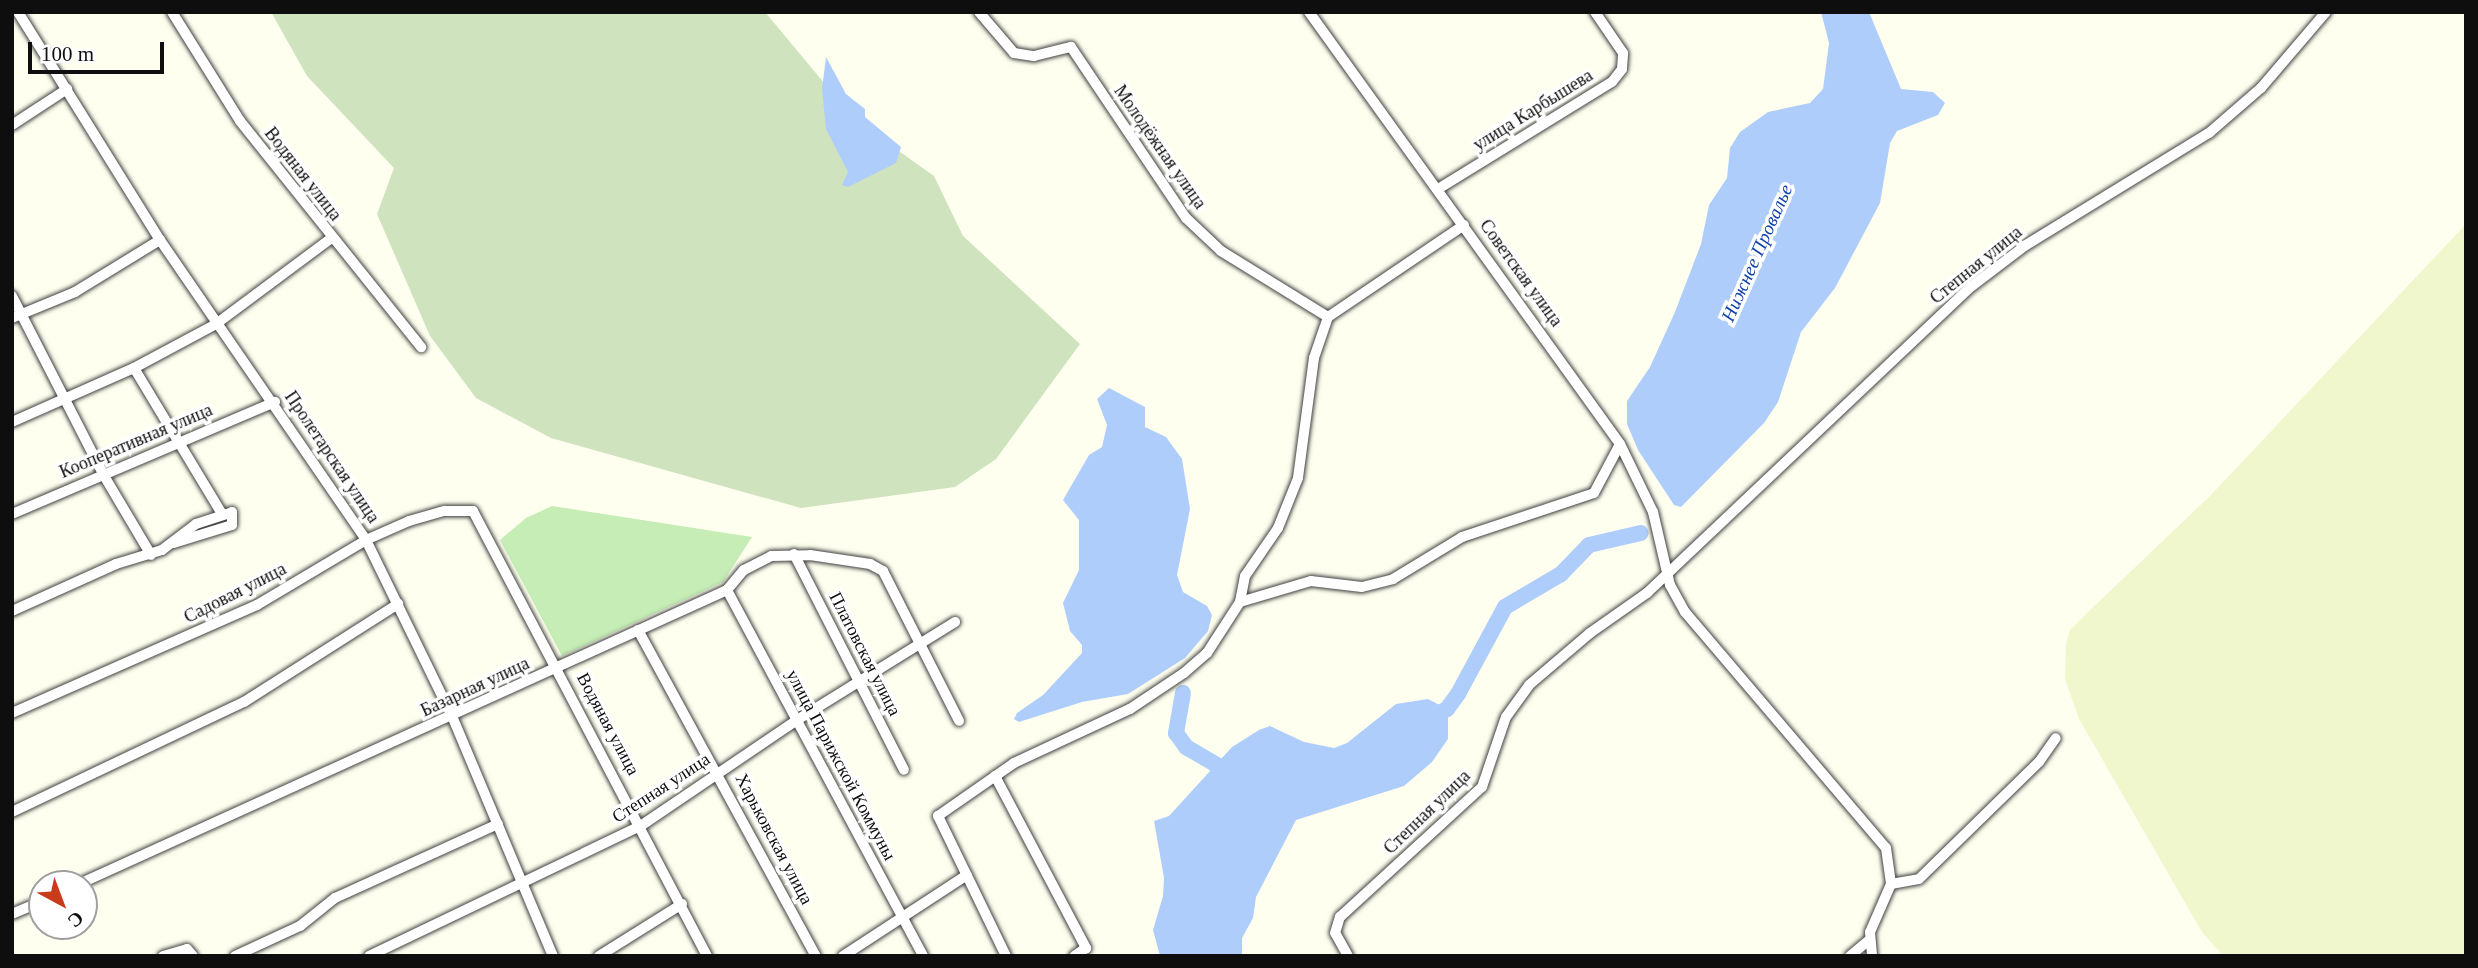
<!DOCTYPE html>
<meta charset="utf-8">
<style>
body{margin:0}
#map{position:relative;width:2478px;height:968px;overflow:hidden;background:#feffef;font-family:Georgia,serif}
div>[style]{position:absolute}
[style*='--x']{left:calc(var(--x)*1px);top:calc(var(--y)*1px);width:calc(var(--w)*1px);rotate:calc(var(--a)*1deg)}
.farmland>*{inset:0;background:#f1f7cd}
.green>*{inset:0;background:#c5edb5}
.cemetery>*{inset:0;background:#cee3be}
.water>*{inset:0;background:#afcdfb}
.river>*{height:16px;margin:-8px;padding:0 8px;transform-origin:8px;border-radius:8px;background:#afcdfb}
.roads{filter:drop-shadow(0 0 2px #414141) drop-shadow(0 0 2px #414141)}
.street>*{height:10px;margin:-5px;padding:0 5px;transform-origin:5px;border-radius:5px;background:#fff}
span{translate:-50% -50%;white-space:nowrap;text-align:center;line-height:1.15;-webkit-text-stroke:7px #fff;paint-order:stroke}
.street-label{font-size:18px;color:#0e0e0e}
.water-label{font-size:19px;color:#0d41aa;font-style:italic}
.frame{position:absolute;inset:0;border:14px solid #0e0e0e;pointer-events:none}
.north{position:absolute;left:28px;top:870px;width:70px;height:70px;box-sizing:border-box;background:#fff;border:2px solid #9f9f9f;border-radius:50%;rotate:139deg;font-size:19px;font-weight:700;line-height:28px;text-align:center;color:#0e0e0e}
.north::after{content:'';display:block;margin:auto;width:24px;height:32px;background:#c93b1b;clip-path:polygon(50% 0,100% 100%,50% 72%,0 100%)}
.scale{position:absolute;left:28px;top:42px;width:136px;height:32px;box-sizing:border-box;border:4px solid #0e0e0e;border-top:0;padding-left:9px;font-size:21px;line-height:24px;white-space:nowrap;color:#0e0e0e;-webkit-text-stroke:5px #fff;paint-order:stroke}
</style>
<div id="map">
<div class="farmland">
<div style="clip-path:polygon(2466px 224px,2466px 956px,2223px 956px,2202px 932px,2079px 719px,2065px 679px,2066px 643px,2070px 630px,2087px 613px,2210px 496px)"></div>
</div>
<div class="green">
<div style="clip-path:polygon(552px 506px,752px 537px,723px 582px,562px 656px,500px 540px,526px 518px)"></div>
</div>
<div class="cemetery">
<div style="clip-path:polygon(271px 12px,765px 12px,855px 120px,934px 176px,963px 236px,1080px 344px,996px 459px,955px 487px,801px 508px,551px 438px,476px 398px,430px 336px,377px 214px,394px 168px,307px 76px)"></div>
</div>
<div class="water">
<div style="clip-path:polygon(1821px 12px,1869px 12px,1901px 89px,1933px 92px,1945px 103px,1938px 115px,1897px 131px,1890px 143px,1880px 203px,1835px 288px,1801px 332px,1778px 402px,1764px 423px,1681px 507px,1674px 505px,1638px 450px,1627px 424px,1627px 401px,1650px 367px,1675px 312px,1701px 244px,1709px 205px,1727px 178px,1730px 148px,1740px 132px,1768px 112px,1810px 103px,1823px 89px,1829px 43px)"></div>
<div style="clip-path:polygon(826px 57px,846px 94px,865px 109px,865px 117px,901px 147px,896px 163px,848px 187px,842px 185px,848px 172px,826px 129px,822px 89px)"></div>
<div style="clip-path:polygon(1109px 388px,1145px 407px,1145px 427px,1166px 437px,1182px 459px,1190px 509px,1177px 575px,1183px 592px,1207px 606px,1212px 615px,1208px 631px,1185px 658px,1128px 694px,1082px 702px,1019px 722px,1014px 719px,1017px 713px,1043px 695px,1082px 653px,1082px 645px,1070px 631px,1063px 603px,1079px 570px,1079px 520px,1063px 500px,1089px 455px,1102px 447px,1107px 425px,1097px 399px)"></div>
<div style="clip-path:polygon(1428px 699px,1447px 709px,1448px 717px,1448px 739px,1432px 762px,1404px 786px,1296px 820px,1256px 897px,1253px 918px,1242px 938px,1242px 956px,1160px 956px,1153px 930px,1163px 896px,1164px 878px,1154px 821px,1169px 816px,1232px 747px,1259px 730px,1270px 726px,1304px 742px,1334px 748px,1347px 743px,1396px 704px)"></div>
</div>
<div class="river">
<div style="--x:1183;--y:693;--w:41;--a:99.9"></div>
<div style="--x:1176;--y:733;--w:17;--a:54"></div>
<div style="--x:1186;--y:747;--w:56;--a:30.3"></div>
<div style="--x:1430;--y:718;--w:19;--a:-28"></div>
<div style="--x:1447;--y:709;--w:19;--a:-54"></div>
<div style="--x:1458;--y:694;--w:99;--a:-61.6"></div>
<div style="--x:1505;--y:607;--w:65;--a:-30.5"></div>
<div style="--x:1561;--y:574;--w:40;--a:-46"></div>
<div style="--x:1589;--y:545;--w:53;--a:-13"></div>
</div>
<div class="roads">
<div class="street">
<div style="--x:18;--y:12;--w:269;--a:58.1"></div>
<div style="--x:160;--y:240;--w:364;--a:55.5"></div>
<div style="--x:366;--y:540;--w:196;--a:64"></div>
<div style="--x:452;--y:716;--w:260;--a:67.2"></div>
<div style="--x:172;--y:12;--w:128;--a:58"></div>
<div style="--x:240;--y:121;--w:290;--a:51.3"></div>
<div style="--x:979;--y:12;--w:54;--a:49.5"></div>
<div style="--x:1014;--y:53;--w:20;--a:9"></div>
<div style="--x:1034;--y:56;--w:38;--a:-14"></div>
<div style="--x:1071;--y:47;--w:206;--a:56.1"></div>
<div style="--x:1186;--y:218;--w:48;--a:43.3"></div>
<div style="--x:1221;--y:251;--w:126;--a:31.7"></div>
<div style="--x:1309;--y:12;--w:532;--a:54.25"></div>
<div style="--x:1620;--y:444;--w:76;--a:64.1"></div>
<div style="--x:1653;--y:512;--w:75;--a:76.9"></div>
<div style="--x:1670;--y:585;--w:31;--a:61"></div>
<div style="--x:1685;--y:612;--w:310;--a:49.6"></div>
<div style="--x:1886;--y:848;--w:36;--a:82"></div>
<div style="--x:1891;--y:884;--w:52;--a:113.6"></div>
<div style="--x:1870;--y:932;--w:24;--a:85"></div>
<div style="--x:12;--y:125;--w:66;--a:-33.2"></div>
<div style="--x:1438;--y:189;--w:204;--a:-31.6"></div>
<div style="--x:1612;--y:82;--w:16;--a:-52"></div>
<div style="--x:1622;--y:69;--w:16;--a:-86"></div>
<div style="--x:1623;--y:53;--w:50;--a:-124.3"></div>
<div style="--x:1464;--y:225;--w:164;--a:145.9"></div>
<div style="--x:1328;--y:317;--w:43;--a:108.9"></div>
<div style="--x:1314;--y:358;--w:121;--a:97.6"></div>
<div style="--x:1298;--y:478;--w:54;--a:111.8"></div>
<div style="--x:1278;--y:528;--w:58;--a:124.5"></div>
<div style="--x:1245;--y:576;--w:26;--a:101"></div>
<div style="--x:1240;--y:602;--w:74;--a:-16.5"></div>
<div style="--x:1311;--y:581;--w:51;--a:6.7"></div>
<div style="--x:1362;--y:587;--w:32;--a:-14"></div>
<div style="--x:1393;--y:579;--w:81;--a:-31.3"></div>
<div style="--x:1462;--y:537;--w:139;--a:-18.4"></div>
<div style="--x:1594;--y:493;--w:55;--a:-62"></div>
<div style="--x:12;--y:296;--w:200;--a:62.9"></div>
<div style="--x:103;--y:474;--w:94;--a:59.3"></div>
<div style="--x:12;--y:318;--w:68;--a:-22.4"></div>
<div style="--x:75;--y:292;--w:100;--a:-31.5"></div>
<div style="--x:134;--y:368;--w:168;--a:58.9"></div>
<div style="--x:12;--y:422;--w:133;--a:-23.9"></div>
<div style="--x:134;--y:368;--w:93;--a:-28.2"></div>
<div style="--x:216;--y:324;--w:142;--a:-36.7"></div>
<div style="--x:12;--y:514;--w:286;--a:-23.1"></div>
<div style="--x:794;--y:554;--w:242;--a:63"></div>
<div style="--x:727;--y:590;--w:415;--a:61.8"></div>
<div style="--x:12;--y:611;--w:114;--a:-24.3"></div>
<div style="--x:116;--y:564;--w:48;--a:-16.9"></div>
<div style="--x:162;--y:550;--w:43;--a:-37.4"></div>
<div style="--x:196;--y:524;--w:38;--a:-18"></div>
<div style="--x:232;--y:512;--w:13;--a:90"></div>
<div style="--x:232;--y:525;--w:61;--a:162.8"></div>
<div style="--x:638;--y:630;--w:371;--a:61.4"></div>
<div style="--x:12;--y:713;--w:268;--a:-23.8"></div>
<div style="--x:257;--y:605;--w:127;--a:-30.8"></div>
<div style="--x:366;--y:540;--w:47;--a:-23.8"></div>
<div style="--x:409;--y:521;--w:37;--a:-16"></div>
<div style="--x:445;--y:511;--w:28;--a:0"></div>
<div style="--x:473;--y:511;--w:503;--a:62.26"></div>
<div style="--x:995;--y:776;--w:195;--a:62.1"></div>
<div style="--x:1086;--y:948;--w:14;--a:146"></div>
<div style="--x:12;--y:812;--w:257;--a:-25.4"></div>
<div style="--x:244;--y:702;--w:183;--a:-32.5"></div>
<div style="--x:79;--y:884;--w:712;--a:-24.4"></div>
<div style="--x:727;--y:590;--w:26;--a:-50"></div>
<div style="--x:744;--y:570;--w:30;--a:-27"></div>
<div style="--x:771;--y:556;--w:39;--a:-1"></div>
<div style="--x:810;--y:555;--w:61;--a:8.5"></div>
<div style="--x:870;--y:564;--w:15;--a:28"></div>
<div style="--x:883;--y:571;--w:168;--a:63.1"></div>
<div style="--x:1891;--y:884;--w:28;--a:-10"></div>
<div style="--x:1919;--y:879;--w:168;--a:-44.3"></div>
<div style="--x:2039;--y:762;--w:29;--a:-55"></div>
<div style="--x:12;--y:914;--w:33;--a:-23"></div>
<div style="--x:163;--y:956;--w:25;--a:-16"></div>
<div style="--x:187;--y:949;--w:9;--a:49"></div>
<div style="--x:235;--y:956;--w:72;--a:-24.8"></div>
<div style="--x:300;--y:926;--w:45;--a:-38.7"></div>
<div style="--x:335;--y:898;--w:179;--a:-24.4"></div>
<div style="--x:369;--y:956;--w:303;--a:-25.6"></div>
<div style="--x:642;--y:825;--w:187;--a:-34.1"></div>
<div style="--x:797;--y:720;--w:186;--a:-31.8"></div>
<div style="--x:599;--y:956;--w:98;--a:-32.1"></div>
<div style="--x:843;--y:956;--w:148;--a:-33.2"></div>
<div style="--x:1006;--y:956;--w:156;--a:-115.9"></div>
<div style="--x:938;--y:816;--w:93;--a:-34.9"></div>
<div style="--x:1014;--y:763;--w:128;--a:-25"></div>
<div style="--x:1130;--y:709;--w:65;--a:-33.7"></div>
<div style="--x:1184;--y:673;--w:30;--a:-41"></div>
<div style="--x:1207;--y:653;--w:61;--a:-57.1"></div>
<div style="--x:1348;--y:956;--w:26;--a:-119"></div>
<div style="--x:1335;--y:933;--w:17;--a:-73"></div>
<div style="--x:1340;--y:917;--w:193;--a:-42.5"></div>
<div style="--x:1482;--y:787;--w:74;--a:-71.1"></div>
<div style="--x:1506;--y:717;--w:39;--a:-54"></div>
<div style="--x:1529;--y:685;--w:80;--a:-40.4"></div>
<div style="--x:1590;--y:633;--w:70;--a:-35.1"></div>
<div style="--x:1647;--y:593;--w:447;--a:-43.4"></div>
<div style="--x:1972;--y:286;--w:68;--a:-37.2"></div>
<div style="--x:2026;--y:245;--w:215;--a:-31.5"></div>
<div style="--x:2209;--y:133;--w:69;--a:-40.9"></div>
<div style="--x:2261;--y:88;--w:100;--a:-49.5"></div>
<div style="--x:1850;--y:956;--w:23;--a:-40"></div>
</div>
</div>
<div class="street-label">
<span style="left:1533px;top:110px;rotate:-32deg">улица Карбышева</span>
<span style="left:1160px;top:147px;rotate:55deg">Молодёжная улица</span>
<span style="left:303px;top:174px;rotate:52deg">Водяная улица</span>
<span style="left:1976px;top:265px;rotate:-39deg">Степная улица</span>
<span style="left:1521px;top:273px;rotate:54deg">Советская улица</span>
<span style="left:136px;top:441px;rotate:-23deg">Кооперативная улица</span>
<span style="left:332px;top:457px;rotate:56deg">Пролетарская улица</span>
<span style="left:235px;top:593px;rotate:-27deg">Садовая улица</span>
<span style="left:865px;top:654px;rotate:63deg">Платовская улица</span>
<span style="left:475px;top:687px;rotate:-25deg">Базарная улица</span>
<span style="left:608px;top:724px;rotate:62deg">Водяная улица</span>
<span style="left:841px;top:765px;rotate:62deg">улица Парижской Коммуны</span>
<span style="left:661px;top:788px;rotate:-33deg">Степная улица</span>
<span style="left:1427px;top:812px;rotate:-44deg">Степная улица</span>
<span style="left:774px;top:839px;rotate:62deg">Харьковская улица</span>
</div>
<div class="water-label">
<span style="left:1757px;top:253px;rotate:-66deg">Нижнее Провалье</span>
</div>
<div class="frame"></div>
<div class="north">С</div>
<div class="scale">100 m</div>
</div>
